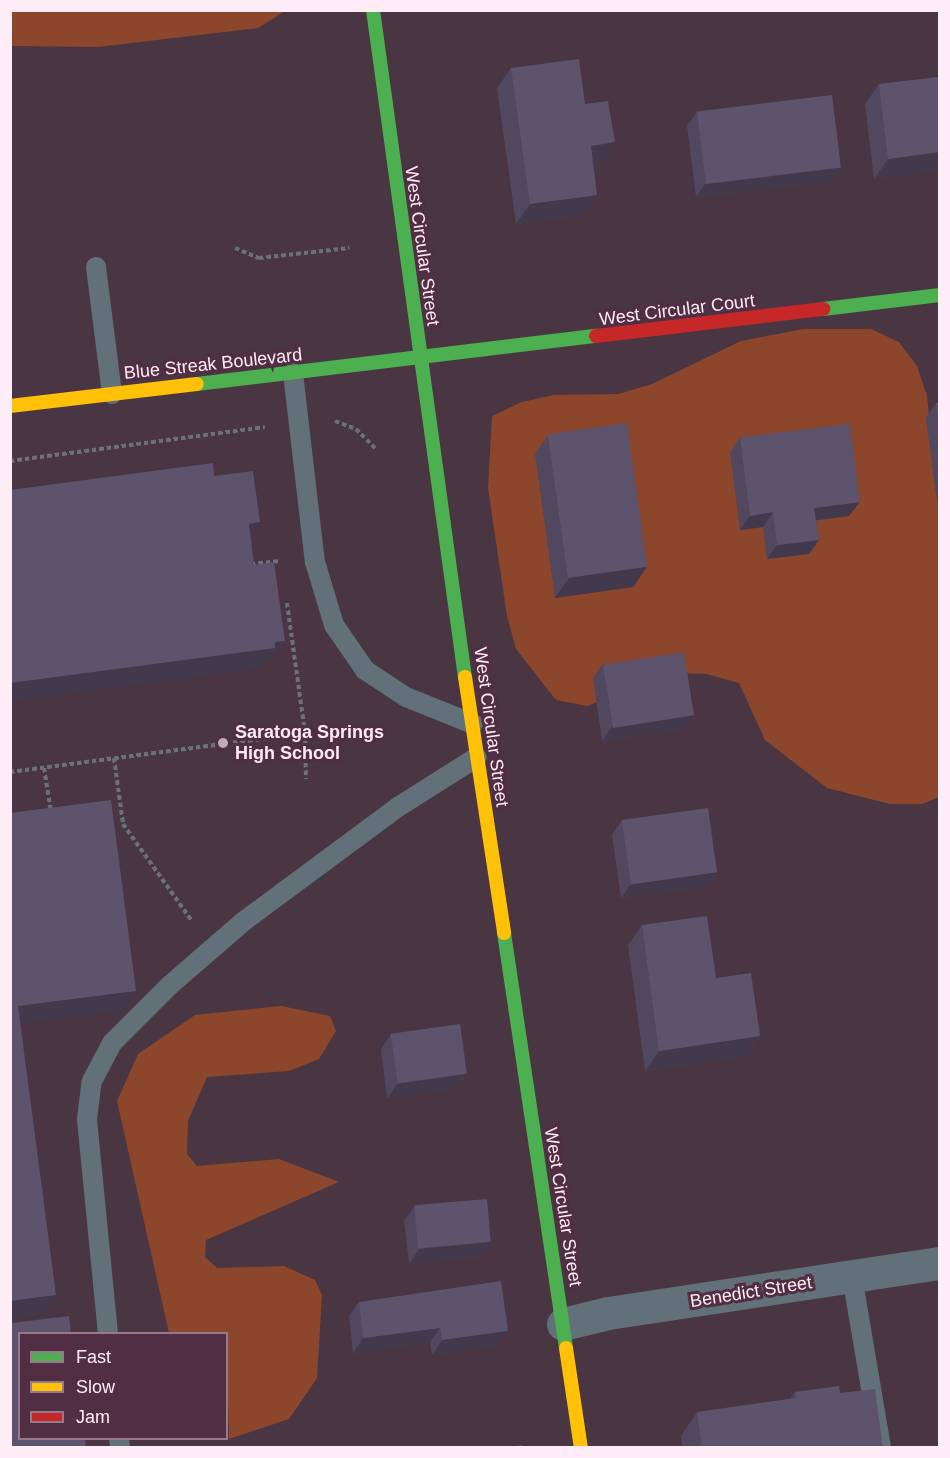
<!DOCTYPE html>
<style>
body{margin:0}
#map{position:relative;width:950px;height:1458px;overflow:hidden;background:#493642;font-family:Helvetica,sans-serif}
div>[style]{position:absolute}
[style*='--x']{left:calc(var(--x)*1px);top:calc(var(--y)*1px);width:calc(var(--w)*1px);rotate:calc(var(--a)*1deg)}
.green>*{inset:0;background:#8c462c}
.path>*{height:4px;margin-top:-2px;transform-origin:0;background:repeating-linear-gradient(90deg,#6b7178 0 4.5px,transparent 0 7.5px)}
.lane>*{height:20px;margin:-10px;padding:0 10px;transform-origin:10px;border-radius:10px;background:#617079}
.street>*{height:33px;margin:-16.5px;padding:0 16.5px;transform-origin:16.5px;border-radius:16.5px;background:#617079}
.fast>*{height:14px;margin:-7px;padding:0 7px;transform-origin:7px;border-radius:7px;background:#4caf50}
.slow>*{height:14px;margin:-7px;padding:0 7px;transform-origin:7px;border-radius:7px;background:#ffc107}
.jam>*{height:14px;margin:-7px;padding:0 7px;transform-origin:7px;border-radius:7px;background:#c62828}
.wall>*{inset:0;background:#51475e}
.shaded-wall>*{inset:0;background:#423a4c}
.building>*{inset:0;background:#5e536d;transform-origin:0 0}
.dots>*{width:16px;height:16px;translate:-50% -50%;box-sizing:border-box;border:3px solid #512e44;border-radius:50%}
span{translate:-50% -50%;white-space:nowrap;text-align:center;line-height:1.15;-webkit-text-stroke:6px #512e44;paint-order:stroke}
.street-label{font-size:18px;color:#feecf6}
.poi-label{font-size:18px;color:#feecf6;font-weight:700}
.left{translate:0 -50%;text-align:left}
.frame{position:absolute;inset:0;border:12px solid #feecf6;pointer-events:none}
.legend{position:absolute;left:18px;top:1332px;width:210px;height:108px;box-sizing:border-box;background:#512e44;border:2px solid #967a8b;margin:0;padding:8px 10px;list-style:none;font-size:18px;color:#feecf6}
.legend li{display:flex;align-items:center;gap:12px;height:30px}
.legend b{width:30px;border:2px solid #967a8b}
</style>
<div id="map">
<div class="green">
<div style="clip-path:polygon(11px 10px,285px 10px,285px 11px,258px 28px,98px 47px,11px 46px)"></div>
<div style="clip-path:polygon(803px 329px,871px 329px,899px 342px,917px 366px,927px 396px,939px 514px,939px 797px,922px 804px,890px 804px,827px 788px,765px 740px,739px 683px,707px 674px,676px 673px,587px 706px,556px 700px,516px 649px,507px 616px,488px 488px,492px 416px,522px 402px,554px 395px,618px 394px,652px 384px,741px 341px)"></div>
<div style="clip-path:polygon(281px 1006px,330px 1016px,336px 1031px,319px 1059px,289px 1071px,207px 1077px,188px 1121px,187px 1154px,197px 1166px,279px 1159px,339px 1182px,206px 1240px,205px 1257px,217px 1268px,284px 1266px,315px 1280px,322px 1295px,317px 1378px,289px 1419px,229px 1439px,226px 1334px,169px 1333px,117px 1101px,138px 1054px,195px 1015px)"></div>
</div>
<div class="path">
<div style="--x:235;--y:248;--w:26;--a:23"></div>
<div style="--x:259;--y:258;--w:91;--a:-6.3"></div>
<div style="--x:335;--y:421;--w:22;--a:21"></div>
<div style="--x:356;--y:429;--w:27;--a:45"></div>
<div style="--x:10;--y:461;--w:257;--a:-7.6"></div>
<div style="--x:251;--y:564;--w:29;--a:-6"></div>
<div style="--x:287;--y:603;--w:131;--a:82.1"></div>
<div style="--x:305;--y:733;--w:46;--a:88.8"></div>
<div style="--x:114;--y:758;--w:67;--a:82.2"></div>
<div style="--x:123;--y:824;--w:119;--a:54.6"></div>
<div style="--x:44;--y:768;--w:44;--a:80.8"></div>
<div style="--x:10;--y:772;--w:298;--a:-7.5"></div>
</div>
<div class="lane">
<div style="--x:96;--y:267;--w:128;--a:82.8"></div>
<div style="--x:293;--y:373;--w:190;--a:83.4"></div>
<div style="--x:315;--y:562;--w:66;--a:73.2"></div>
<div style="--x:334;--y:625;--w:55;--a:55.4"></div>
<div style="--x:365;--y:670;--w:49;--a:33.4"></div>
<div style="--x:406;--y:697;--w:72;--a:21.9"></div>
<div style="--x:852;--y:1276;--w:174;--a:80.4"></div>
<div style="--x:108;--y:1334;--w:216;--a:-95.6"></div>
<div style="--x:87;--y:1119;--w:38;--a:-83"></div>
<div style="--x:92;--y:1081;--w:43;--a:-62.2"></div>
<div style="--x:112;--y:1043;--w:81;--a:-45"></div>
<div style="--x:169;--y:986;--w:99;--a:-40.9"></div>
<div style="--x:244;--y:921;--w:192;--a:-36.5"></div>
<div style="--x:398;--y:807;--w:93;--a:-32.3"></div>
<div style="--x:119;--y:1438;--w:10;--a:84"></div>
</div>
<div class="street">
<div style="--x:563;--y:1324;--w:46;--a:-13.7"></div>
<div style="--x:608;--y:1313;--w:336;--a:-8.6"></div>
</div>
<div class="fast">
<div style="--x:373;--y:10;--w:673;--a:82.15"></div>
<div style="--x:823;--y:309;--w:118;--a:-6.8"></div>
<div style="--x:197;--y:384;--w:402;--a:-6.9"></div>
<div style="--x:504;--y:933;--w:420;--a:81.5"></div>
</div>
<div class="slow">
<div style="--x:10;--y:406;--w:188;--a:-6.7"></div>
<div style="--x:465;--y:677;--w:259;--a:81.3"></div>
<div style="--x:566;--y:1348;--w:101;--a:81.5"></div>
</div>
<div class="jam">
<div style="--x:596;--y:336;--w:229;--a:-6.8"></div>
</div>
<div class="wall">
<div style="clip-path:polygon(511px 68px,585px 104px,615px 142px,601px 162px,593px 163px,597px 195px,583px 215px,516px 224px,497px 88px)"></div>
<div style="clip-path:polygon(939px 77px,939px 170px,874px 179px,865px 104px,879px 84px)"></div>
<div style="clip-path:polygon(697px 112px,841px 167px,831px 181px,696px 197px,687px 126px)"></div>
<div style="clip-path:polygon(936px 403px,939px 403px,939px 494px,936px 495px,926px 418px)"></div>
<div style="clip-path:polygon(548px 435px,647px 567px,633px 587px,555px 598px,535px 454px)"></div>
<div style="clip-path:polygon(740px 437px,849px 516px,816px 520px,819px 540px,809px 554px,767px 559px,763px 527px,740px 530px,730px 452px)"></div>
<div style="clip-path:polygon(603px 663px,683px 729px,602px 741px,593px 678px)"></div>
<div style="clip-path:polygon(622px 820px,717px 872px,707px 886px,621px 898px,612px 835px)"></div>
<div style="clip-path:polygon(642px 925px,716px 978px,760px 1036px,746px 1056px,645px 1071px,628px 945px)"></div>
<div style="clip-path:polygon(391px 1034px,467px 1074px,457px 1088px,387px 1099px,381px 1049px)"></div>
<div style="clip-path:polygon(414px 1207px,491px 1242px,481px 1256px,409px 1264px,404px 1221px)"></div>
<div style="clip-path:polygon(359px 1302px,498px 1345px,432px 1355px,430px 1342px,353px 1353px,349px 1316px)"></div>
<div style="clip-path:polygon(795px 1392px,840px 1393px,883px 1448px,682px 1448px,681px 1436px,697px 1412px,790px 1399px)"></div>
</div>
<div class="shaded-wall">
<div style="clip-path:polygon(615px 142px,601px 162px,577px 166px,591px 146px)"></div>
<div style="clip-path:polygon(939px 152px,939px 170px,874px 179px,888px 159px)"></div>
<div style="clip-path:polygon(841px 167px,831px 181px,696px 197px,706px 183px)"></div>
<div style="clip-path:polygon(597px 195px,583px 215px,516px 224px,530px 204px)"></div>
<div style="clip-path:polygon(860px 502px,849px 516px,804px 522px,814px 508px)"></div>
<div style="clip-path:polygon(773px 512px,763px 527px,740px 530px,750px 516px)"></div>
<div style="clip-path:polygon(260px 522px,246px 542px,249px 524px)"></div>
<div style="clip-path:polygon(819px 540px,809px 554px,767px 559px,777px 545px)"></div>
<div style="clip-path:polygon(647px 567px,633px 587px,555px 598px,569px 578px)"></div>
<div style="clip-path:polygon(285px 641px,271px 660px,266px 661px,261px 668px,10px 701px,10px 683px)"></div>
<div style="clip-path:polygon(694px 715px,683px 729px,602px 741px,612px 727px)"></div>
<div style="clip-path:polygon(717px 872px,707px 886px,621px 898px,631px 884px)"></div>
<div style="clip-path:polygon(136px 991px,122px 1010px,10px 1025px,18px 1006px)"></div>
<div style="clip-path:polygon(760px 1036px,746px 1056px,645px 1071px,659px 1051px)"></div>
<div style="clip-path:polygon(467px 1074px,457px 1088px,387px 1099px,397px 1084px)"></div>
<div style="clip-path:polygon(491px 1242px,481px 1256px,409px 1264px,419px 1249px)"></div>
<div style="clip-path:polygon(56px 1295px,42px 1315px,10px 1319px,10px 1301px)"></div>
<div style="clip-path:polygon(440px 1328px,430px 1342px,353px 1353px,363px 1338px)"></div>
<div style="clip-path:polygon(508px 1331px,498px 1345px,432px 1355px,442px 1340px)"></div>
</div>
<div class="building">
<div style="clip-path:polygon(579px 59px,585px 104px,608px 101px,615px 142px,591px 146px,597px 195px,530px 204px,511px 68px)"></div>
<div style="clip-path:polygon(939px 77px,939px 152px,888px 159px,879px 84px)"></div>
<div style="left:832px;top:95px;width:73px;height:136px;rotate:83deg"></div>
<div style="clip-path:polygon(936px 403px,939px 403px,939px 430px)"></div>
<div style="left:627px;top:423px;width:145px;height:80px;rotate:82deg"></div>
<div style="clip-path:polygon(850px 424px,860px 502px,814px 508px,819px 540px,777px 545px,773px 512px,750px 516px,740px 437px)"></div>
<div style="clip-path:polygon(213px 463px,214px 476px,253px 471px,260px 522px,249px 524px,254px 565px,274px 562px,285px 641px,275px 642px,275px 648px,10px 683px,10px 490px)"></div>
<div style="left:684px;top:652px;width:64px;height:82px;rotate:81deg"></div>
<div style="clip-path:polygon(111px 800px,136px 991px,18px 1006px,56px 1295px,10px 1301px,10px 813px)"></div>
<div style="left:708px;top:808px;width:65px;height:87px;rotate:82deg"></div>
<div style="clip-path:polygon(707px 916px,716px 978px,751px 973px,760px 1036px,659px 1051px,642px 925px)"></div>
<div style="left:460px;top:1024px;width:50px;height:70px;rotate:82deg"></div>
<div style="left:487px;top:1199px;width:43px;height:73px;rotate:85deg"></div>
<div style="clip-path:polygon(501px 1281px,508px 1331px,442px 1340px,440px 1328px,363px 1338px,359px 1302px)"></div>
<div style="clip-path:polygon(10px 1315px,12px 1323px,69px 1316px,71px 1334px,20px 1334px,20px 1438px,85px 1438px,86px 1448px,10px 1448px)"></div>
<div style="clip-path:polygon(839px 1386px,840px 1393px,875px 1389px,883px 1448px,702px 1448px,697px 1412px,796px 1398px,795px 1392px)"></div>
<div style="clip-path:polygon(522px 1445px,522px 1448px,503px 1448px)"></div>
</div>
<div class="dots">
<div style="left:223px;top:743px;background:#bfacb7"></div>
</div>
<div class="street-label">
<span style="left:422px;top:246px;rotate:82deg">West Circular Street</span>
<span style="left:677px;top:310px;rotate:-7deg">West Circular Court</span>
<span style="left:213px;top:364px;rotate:-6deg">Blue Streak Boulevard</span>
<span style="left:491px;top:727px;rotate:82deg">West Circular Street</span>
<span style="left:563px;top:1207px;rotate:81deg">West Circular Street</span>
<span style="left:751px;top:1292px;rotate:-9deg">Benedict Street</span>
</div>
<div class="poi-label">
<span class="left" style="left:235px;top:743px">Saratoga Springs<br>High School</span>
</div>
<div class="frame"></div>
<ul class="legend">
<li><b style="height:8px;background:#4caf50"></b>Fast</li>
<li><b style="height:8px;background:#ffc107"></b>Slow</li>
<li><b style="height:8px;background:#c62828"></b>Jam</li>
</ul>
</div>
